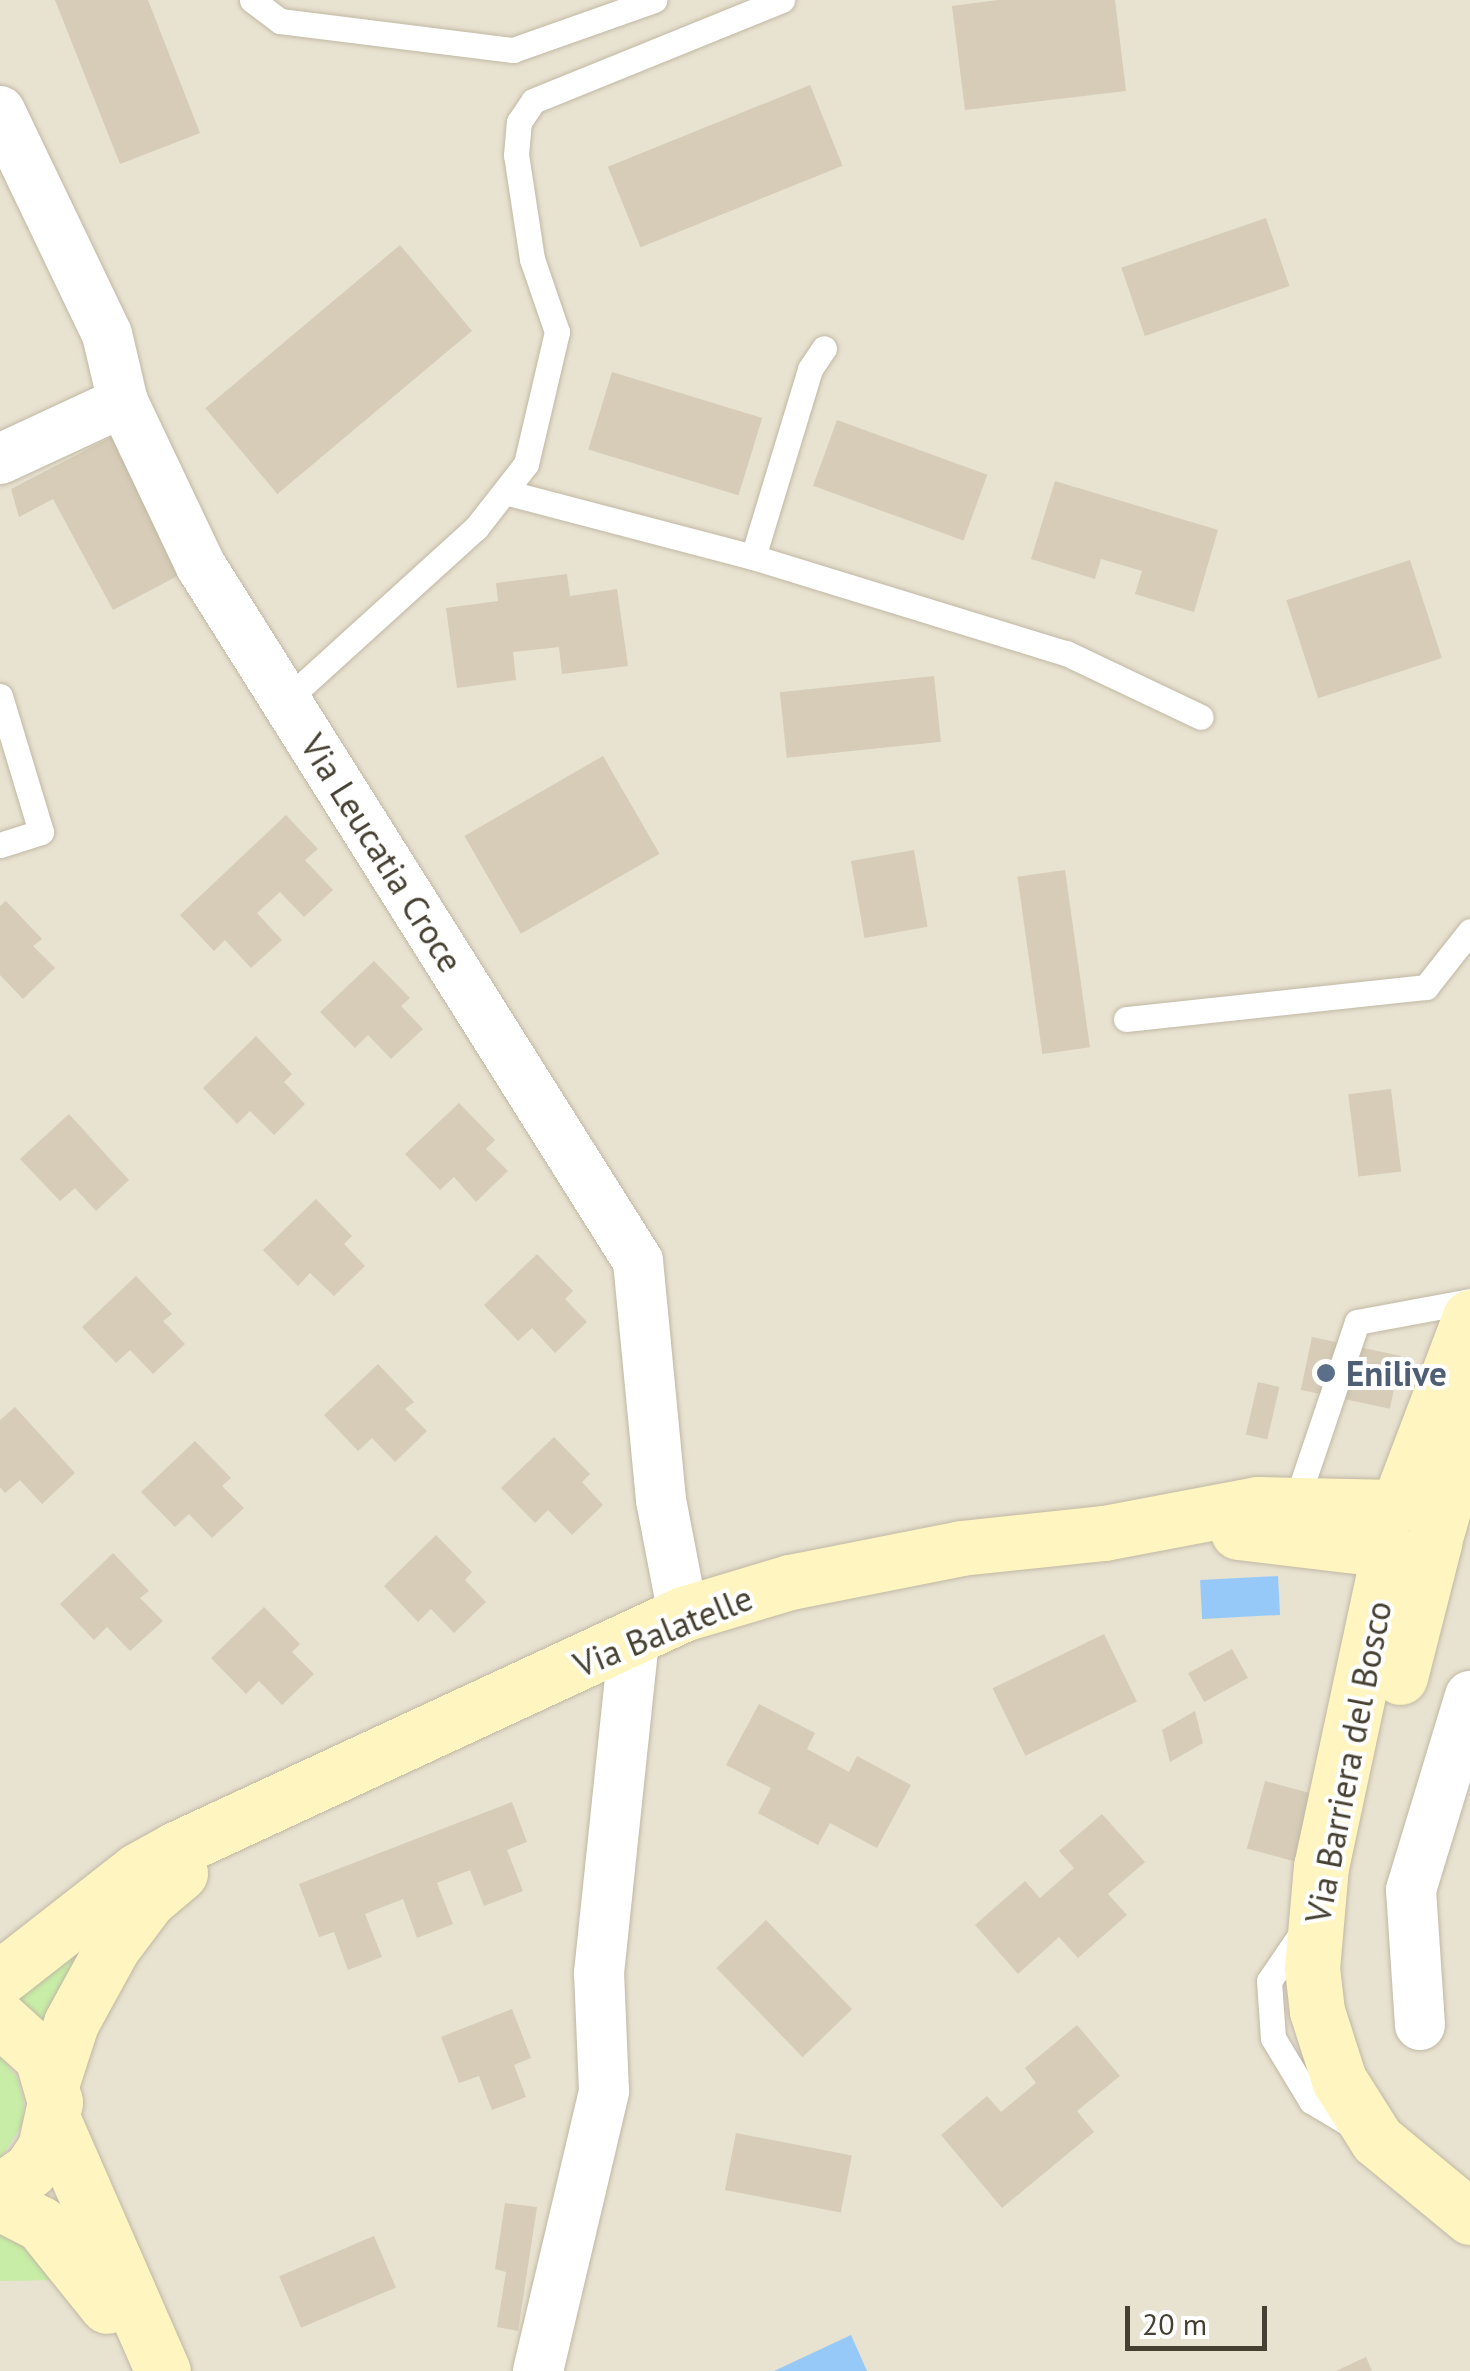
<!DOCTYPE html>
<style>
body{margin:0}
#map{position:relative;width:1470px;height:2371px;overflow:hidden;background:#f3f0e2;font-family:"PT Sans",sans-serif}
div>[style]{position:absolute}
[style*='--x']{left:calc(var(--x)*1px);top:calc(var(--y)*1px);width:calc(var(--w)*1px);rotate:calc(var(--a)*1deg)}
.residential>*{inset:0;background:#e8e2d0;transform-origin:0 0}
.green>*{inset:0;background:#c7eda6}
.water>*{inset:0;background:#97c9f8;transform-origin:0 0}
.building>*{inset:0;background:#d6ccb7;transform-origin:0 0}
.roads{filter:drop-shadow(0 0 2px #c0b8a4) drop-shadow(0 0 2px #c0b8a4)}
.lane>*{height:25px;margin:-12.5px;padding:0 12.5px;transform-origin:12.5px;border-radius:12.5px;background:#fff}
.street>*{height:50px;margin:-25px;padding:0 25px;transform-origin:25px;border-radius:25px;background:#fff}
.secondary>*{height:55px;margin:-27.5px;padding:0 27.5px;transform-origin:27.5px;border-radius:27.5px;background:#fff5c1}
.dots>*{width:28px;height:28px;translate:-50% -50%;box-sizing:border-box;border:5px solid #fff;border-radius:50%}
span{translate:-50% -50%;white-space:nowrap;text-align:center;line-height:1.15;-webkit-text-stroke:8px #fff;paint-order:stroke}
.street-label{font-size:35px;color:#464032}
.service-label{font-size:35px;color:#4e5e75;font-weight:700}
.left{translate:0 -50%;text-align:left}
.scale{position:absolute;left:1125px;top:2306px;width:142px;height:45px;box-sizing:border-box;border:5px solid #464032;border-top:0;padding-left:12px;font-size:30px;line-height:35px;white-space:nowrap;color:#464032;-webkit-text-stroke:8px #fff;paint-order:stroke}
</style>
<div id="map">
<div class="residential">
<div style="left:0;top:0;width:1470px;height:2371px"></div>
</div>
<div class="green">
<div style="clip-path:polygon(105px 1919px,51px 2025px,12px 1997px)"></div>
<div style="clip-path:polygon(0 2056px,18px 2079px,24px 2102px,22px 2125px,0 2159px)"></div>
<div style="clip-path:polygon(0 2234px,41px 2257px,56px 2280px,0 2281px)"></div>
</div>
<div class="water">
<div style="left:1278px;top:1576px;width:39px;height:78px;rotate:87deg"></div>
<div style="clip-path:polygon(851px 2335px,867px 2371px,774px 2371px)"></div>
</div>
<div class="building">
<div style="clip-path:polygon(55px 0,148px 0,200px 133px,120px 164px)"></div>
<div style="clip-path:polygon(998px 0,1115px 0,1126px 91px,965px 110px,952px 6px)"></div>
<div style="left:810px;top:85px;width:87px;height:218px;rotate:68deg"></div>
<div style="left:1266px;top:218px;width:72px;height:153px;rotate:71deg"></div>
<div style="left:400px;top:245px;width:112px;height:254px;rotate:50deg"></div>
<div style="left:612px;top:372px;width:157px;height:81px;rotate:17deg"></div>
<div style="left:837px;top:420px;width:160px;height:70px;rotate:20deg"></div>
<div style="clip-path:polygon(113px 436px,185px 572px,113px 610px,53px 499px,19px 517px,11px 489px)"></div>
<div style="clip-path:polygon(1055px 481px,1218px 530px,1194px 612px,1135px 594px,1142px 571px,1101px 559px,1095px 579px,1031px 559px)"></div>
<div style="left:1410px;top:560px;width:103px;height:130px;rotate:72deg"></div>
<div style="clip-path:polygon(567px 574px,570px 596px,617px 589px,628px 666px,562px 674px,559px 647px,513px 652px,516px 680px,457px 688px,446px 608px,498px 601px,496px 583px)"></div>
<div style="left:934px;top:676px;width:66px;height:155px;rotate:84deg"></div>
<div style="left:603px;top:756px;width:113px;height:160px;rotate:60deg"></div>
<div style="clip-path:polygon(286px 815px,318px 849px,305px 860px,333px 890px,304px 917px,280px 892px,257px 913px,282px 940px,251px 968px,225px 940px,214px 951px,180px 915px)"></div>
<div style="left:914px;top:850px;width:78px;height:64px;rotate:80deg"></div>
<div style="left:1065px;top:870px;width:179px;height:48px;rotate:82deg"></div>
<div style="clip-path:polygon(6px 901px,42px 939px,33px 946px,55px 968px,23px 999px,0 975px,0 906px)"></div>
<div style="clip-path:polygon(374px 961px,410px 998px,401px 1006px,423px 1029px,391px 1059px,368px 1035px,355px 1048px,320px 1012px)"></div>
<div style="clip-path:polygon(256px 1036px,292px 1074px,284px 1082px,305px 1104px,274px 1135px,250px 1111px,237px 1124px,203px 1088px)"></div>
<div style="left:1391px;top:1089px;width:83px;height:43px;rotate:83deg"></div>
<div style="clip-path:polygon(459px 1103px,495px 1140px,486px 1149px,508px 1171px,476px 1202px,454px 1177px,440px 1190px,405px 1154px)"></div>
<div style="clip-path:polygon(69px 1114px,129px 1180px,96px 1211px,75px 1188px,60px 1201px,20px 1159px)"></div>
<div style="clip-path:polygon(316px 1199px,352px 1236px,344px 1244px,365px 1266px,334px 1296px,310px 1273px,298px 1286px,263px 1250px)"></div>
<div style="clip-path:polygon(537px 1254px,573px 1291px,565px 1299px,587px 1322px,555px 1353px,532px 1328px,518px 1341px,484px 1305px)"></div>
<div style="clip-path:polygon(136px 1276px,172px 1314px,163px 1321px,185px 1344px,153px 1374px,130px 1350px,116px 1363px,82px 1327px)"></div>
<div style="left:1312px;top:1337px;width:91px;height:54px;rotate:12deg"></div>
<div style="clip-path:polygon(378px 1364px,414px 1402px,405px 1409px,427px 1431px,395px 1462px,372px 1438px,358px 1451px,324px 1415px)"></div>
<div style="left:1258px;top:1382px;width:22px;height:54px;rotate:13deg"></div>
<div style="clip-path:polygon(15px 1407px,75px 1473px,42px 1504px,20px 1480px,5px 1493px,0 1487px,0 1420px)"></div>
<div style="clip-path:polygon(554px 1437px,590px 1474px,582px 1482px,603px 1505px,572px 1535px,548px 1510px,535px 1523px,501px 1488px)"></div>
<div style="clip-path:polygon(195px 1441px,231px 1478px,222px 1486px,244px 1508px,212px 1538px,189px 1514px,175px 1527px,141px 1492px)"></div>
<div style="clip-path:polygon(436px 1535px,472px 1572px,465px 1580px,486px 1602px,454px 1633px,431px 1609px,418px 1622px,384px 1586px)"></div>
<div style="clip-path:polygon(113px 1553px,149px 1591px,140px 1598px,163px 1621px,130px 1651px,107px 1627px,94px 1640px,60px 1604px)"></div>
<div style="clip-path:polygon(264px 1607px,300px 1644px,292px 1652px,314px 1674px,282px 1705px,259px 1681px,246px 1694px,211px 1658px)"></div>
<div style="left:1104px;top:1634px;width:75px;height:124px;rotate:64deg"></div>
<div style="left:1232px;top:1649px;width:33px;height:50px;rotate:61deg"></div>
<div style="clip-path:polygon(759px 1704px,815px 1733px,807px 1749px,849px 1772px,857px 1756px,911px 1785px,877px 1848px,830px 1823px,818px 1845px,758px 1813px,771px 1788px,726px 1765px)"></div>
<div style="clip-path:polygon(1195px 1711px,1203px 1743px,1170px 1762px,1162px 1730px)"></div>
<div style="left:1265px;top:1781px;width:58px;height:70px;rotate:15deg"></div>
<div style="clip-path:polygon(512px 1802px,527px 1842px,507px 1850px,523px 1891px,484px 1906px,470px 1870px,437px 1883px,453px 1924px,417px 1938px,403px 1899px,365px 1914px,382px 1957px,348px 1970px,334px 1932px,319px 1937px,299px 1884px)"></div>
<div style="clip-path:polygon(1102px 1814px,1145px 1862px,1108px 1894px,1127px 1915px,1078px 1958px,1059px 1937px,1018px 1974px,975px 1925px,1025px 1881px,1040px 1898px,1074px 1868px,1059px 1851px)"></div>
<div style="left:766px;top:1920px;width:124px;height:69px;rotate:46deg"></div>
<div style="clip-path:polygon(512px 2009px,531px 2058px,514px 2065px,526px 2097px,492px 2110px,479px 2076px,459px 2083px,441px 2037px)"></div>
<div style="clip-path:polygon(1077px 2025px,1120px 2076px,1077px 2111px,1094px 2132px,1002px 2208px,941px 2135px,987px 2096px,1001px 2112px,1036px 2083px,1025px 2068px)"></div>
<div style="left:736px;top:2133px;width:118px;height:58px;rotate:11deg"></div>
<div style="clip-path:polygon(505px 2203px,537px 2207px,518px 2331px,497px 2327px,506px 2272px,495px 2269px)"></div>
<div style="left:374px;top:2236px;width:56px;height:103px;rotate:67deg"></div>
<div style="clip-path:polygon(1366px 2357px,1372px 2371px,1336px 2371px)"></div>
</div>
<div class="roads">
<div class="lane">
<div style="--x:252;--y:0;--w:35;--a:37"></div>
<div style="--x:280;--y:21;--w:235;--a:7.1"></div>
<div style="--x:513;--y:50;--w:150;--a:-19.5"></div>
<div style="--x:509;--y:493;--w:252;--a:14.7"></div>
<div style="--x:753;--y:557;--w:327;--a:17.1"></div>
<div style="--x:1066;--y:653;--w:149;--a:25.4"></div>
<div style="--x:753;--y:557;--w:196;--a:-73.1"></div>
<div style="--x:810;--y:369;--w:25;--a:-56"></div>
<div style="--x:0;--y:696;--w:142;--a:73.2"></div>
<div style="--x:41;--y:832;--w:43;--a:162.4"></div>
<div style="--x:285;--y:701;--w:258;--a:-42.2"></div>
<div style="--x:476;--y:528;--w:81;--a:-52"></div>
<div style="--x:526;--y:464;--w:136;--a:-76.8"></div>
<div style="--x:557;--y:332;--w:77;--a:-108.9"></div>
<div style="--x:532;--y:259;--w:105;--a:-98.7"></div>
<div style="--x:516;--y:155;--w:33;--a:-85"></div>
<div style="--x:519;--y:122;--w:25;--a:-56"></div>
<div style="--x:533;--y:101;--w:269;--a:-22.1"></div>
<div style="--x:1126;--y:1019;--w:302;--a:-6.1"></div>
<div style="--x:1426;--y:987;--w:71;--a:-51.8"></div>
<div style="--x:1296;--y:1502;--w:190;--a:-71.3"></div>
<div style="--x:1357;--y:1322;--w:115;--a:-10.5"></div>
<div style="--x:1303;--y:1931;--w:60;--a:124.2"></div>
<div style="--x:1269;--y:1981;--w:57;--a:86"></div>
<div style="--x:1273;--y:2038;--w:74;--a:58.9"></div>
<div style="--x:1311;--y:2101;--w:49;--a:30.8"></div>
</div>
<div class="street">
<div style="--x:0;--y:111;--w:247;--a:64.4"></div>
<div style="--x:107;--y:334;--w:70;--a:76.8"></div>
<div style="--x:123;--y:402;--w:182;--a:64.6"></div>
<div style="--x:201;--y:566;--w:821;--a:57.84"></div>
<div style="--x:638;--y:1261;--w:240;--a:84.5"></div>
<div style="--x:661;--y:1500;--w:116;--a:79.1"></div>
<div style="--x:0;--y:459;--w:136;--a:-24.9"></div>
<div style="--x:1420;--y:2025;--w:135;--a:-93.8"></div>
<div style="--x:1411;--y:1890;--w:203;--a:-73.1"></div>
<div style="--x:538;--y:2371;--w:288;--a:-76.7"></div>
<div style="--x:604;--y:2091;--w:118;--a:-92.4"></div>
<div style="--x:599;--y:1973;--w:337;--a:-84"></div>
</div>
<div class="secondary">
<div style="--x:1399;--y:1504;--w:200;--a:-69.2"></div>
<div style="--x:1437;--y:1531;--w:121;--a:-74.1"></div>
<div style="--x:1238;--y:1532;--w:152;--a:6.8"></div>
<div style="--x:1389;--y:1550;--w:323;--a:102.1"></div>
<div style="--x:1321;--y:1866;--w:102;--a:95"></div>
<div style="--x:1312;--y:1968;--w:43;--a:83.4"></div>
<div style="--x:1317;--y:2011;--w:72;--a:72.3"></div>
<div style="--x:1339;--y:2080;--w:71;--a:57.7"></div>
<div style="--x:1377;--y:2140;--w:121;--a:39.6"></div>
<div style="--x:1400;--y:1677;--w:141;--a:-75.7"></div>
<div style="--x:0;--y:1978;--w:175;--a:-38"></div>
<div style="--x:138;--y:1870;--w:43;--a:-28.9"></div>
<div style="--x:176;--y:1849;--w:559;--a:-24.87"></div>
<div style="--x:683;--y:1614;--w:112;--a:-16.7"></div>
<div style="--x:790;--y:1582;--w:174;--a:-11.2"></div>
<div style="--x:961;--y:1548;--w:144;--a:-6"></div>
<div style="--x:1104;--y:1533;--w:156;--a:-10.7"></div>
<div style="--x:1257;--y:1504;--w:137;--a:1.3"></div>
<div style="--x:0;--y:2019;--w:57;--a:42.1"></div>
<div style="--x:42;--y:2057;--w:47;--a:73.9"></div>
<div style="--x:55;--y:2102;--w:47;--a:102.3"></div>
<div style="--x:45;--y:2148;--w:27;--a:124"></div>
<div style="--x:30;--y:2170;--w:37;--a:145"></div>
<div style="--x:52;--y:2082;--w:62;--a:-72.1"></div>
<div style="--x:71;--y:2023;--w:85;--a:-61.3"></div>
<div style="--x:112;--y:1948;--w:60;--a:-53.1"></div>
<div style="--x:148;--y:1900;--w:42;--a:-40.2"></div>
<div style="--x:54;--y:2122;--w:272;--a:66.4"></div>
<div style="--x:0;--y:2203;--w:46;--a:27.1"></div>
<div style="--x:41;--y:2224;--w:105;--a:51.2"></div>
</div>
</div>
<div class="dots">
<div style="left:1326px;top:1373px;background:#5c6f8a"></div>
</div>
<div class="street-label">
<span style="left:382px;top:853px;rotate:58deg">Via Leucatia Croce</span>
<span style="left:663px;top:1631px;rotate:-22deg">Via Balatelle</span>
<span style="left:1348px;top:1762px;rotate:-79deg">Via Barriera del Bosco</span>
</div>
<div class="service-label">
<span class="left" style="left:1346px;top:1373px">Enilive</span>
</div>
<div class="scale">20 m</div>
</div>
